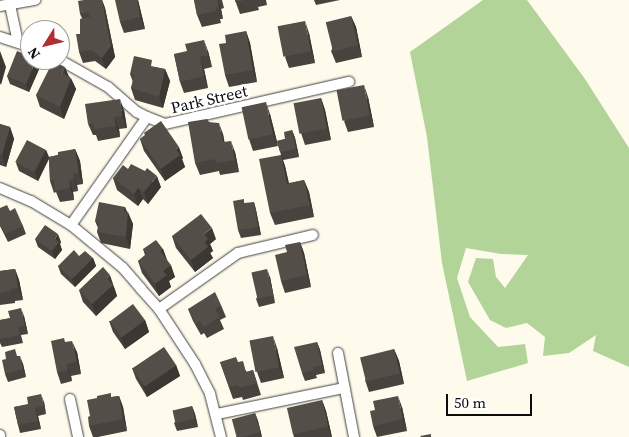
<!DOCTYPE html>
<style>
body{margin:0}
#map{position:relative;width:629px;height:437px;overflow:hidden;background:#fefbec;font-family:"Source Serif 4",serif}
div>[style]{position:absolute}
[style*='--x']{left:calc(var(--x)*1px);top:calc(var(--y)*1px);width:calc(var(--w)*1px);rotate:calc(var(--a)*1deg)}
.forest>*{inset:0;background:#b2d499}
.roads{filter:drop-shadow(0 0 1px #3f3f3f) drop-shadow(0 0 1px #3f3f3f)}
.minor>*{height:10px;margin:-5px;padding:0 5px;transform-origin:5px;border-radius:5px;background:#fff}
.wall>*{inset:0;background:#48433f}
.shaded-wall>*{inset:0;background:#3b3733}
.building>*{inset:0;background:#544e49;transform-origin:0 0}
span{translate:-50% -50%;white-space:nowrap;text-align:center;line-height:1.15;-webkit-text-stroke:5px #fff;paint-order:stroke}
.street-label{font-size:16px;color:#0c0c0c}
.north{position:absolute;left:20px;top:20px;width:50px;height:50px;box-sizing:border-box;background:#fff;border:1px solid #9e9e9e;border-radius:50%;rotate:234deg;font-size:14px;font-weight:700;line-height:20px;text-align:center;color:#0c0c0c}
.north::after{content:'';display:block;margin:auto;width:18px;height:22px;background:#b12f31;clip-path:polygon(50% 0,100% 100%,50% 72%,0 100%)}
.scale{position:absolute;left:446px;top:394px;width:86px;height:22px;box-sizing:border-box;border:2px solid #0c0c0c;border-top:0;padding-left:6px;font-size:15px;line-height:18px;white-space:nowrap;color:#0c0c0c;-webkit-text-stroke:4px #fff;paint-order:stroke}
</style>
<div id="map">
<div class="forest">
<div style="clip-path:polygon(483px 0,527px 0,585px 79px,629px 148px,629px 367px,593px 351px,596px 335px,569px 353px,543px 356px,545px 337px,527px 323px,506px 328px,490px 320px,468px 282px,476px 258px,493px 259px,496px 277px,505px 288px,528px 255px,501px 254px,466px 248px,457px 278px,470px 317px,498px 347px,525px 344px,528px 363px,467px 381px,442px 263px,427px 137px,410px 52px)"></div>
</div>
<div class="roads">
<div class="minor">
<div style="--x:10;--y:5;--w:38;--a:78"></div>
<div style="--x:0;--y:6;--w:36;--a:-10"></div>
<div style="--x:0;--y:37;--w:32;--a:18"></div>
<div style="--x:60;--y:60;--w:55;--a:29.4"></div>
<div style="--x:108;--y:87;--w:38;--a:41"></div>
<div style="--x:137;--y:112;--w:11;--a:27"></div>
<div style="--x:0;--y:188;--w:34;--a:23"></div>
<div style="--x:31;--y:201;--w:47;--a:31"></div>
<div style="--x:71;--y:225;--w:67;--a:39.6"></div>
<div style="--x:123;--y:268;--w:28;--a:49"></div>
<div style="--x:141;--y:289;--w:27;--a:48"></div>
<div style="--x:159;--y:309;--w:66;--a:56.8"></div>
<div style="--x:195;--y:364;--w:34;--a:63"></div>
<div style="--x:210;--y:394;--w:44;--a:75.7"></div>
<div style="--x:71;--y:225;--w:132;--a:-54.9"></div>
<div style="--x:147;--y:117;--w:19;--a:21"></div>
<div style="--x:165;--y:124;--w:189;--a:-12.9"></div>
<div style="--x:159;--y:309;--w:97;--a:-35.3"></div>
<div style="--x:238;--y:253;--w:77;--a:-13.5"></div>
<div style="--x:338;--y:353;--w:86;--a:79.2"></div>
<div style="--x:70;--y:399;--w:39;--a:78"></div>
<div style="--x:217;--y:414;--w:130;--a:-11.6"></div>
<div style="--x:0;--y:435;--w:2;--a:90"></div>
</div>
</div>
<div class="wall">
<div style="clip-path:polygon(84px 0,102px 0,105px 8px,115px 57px,106px 69px,95px 61px,83px 63px,79px 52px,82px 18px,80px 14px)"></div>
<div style="clip-path:polygon(138px 0,145px 29px,124px 33px,120px 22px)"></div>
<div style="clip-path:polygon(194px 0,222px 0,224px 8px,221px 9px,223px 19px,220px 19px,221px 23px,202px 27px,197px 15px)"></div>
<div style="clip-path:polygon(235px 0,266px 0,267px 5px,258px 7px,259px 10px,240px 14px)"></div>
<div style="clip-path:polygon(314px 0,340px 0,316px 5px)"></div>
<div style="clip-path:polygon(351px 16px,356px 27px,362px 57px,336px 63px,331px 51px)"></div>
<div style="clip-path:polygon(246px 31px,250px 43px,257px 82px,229px 87px,225px 75px,226px 43px)"></div>
<div style="clip-path:polygon(309px 33px,315px 63px,289px 68px,285px 57px)"></div>
<div style="clip-path:polygon(208px 51px,212px 67px,204px 69px,208px 88px,184px 93px,180px 82px,174px 54px)"></div>
<div style="clip-path:polygon(40px 67px,29px 92px,10px 84px,7px 76px)"></div>
<div style="clip-path:polygon(154px 67px,165px 69px,170px 81px,163px 108px,135px 100px,131px 88px,133px 82px,130px 74px)"></div>
<div style="clip-path:polygon(69px 76px,76px 89px,64px 119px,40px 107px,36px 95px)"></div>
<div style="clip-path:polygon(368px 97px,374px 127px,348px 132px,344px 121px)"></div>
<div style="clip-path:polygon(321px 98px,325px 110px,331px 140px,305px 145px,301px 133px)"></div>
<div style="clip-path:polygon(124px 110px,127px 128px,119px 129px,120px 137px,98px 141px,96px 135px,93px 135px,88px 124px)"></div>
<div style="clip-path:polygon(270px 114px,278px 146px,253px 151px,249px 139px)"></div>
<div style="clip-path:polygon(207px 119px,209px 122px,223px 134px,224px 142px,235px 152px,239px 172px,220px 175px,219px 171px,200px 175px,195px 163px)"></div>
<div style="clip-path:polygon(0 124px,10px 127px,14px 139px,6px 167px,0 165px)"></div>
<div style="clip-path:polygon(292px 130px,295px 138px,299px 157px,283px 160px,285px 166px,289px 183px,304px 180px,309px 192px,314px 217px,275px 225px,270px 213px,281px 155px,277px 141px,285px 139px)"></div>
<div style="clip-path:polygon(144px 133px,183px 158px,182px 159px,185px 167px,165px 181px,144px 151px,140px 139px,145px 135px)"></div>
<div style="clip-path:polygon(75px 149px,80px 161px,83px 184px,77px 185px,78px 191px,73px 192px,74px 200px,60px 202px,56px 192px,54px 193px,50px 181px,49px 159px,38px 181px,19px 171px,16px 163px,46px 150px,49px 157px,58px 155px)"></div>
<div style="clip-path:polygon(128px 169px,161px 187px,148px 204px,143px 199px,138px 206px,117px 190px,113px 178px)"></div>
<div style="clip-path:polygon(254px 202px,256px 210px,261px 235px,241px 238px,238px 230px)"></div>
<div style="clip-path:polygon(125px 207px,133px 224px,130px 249px,101px 243px,97px 232px,98px 228px,95px 221px)"></div>
<div style="clip-path:polygon(0 208px,10px 211px,23px 226px,26px 234px,8px 242px,0 226px)"></div>
<div style="clip-path:polygon(172px 236px,216px 239px,210px 244px,213px 251px,210px 253px,213px 258px,195px 272px,176px 248px)"></div>
<div style="clip-path:polygon(35px 239px,61px 242px,60px 244px,62px 250px,55px 259px,38px 247px)"></div>
<div style="clip-path:polygon(300px 242px,304px 253px,311px 287px,285px 293px,281px 281px,287px 252px)"></div>
<div style="clip-path:polygon(143px 249px,163px 249px,167px 260px,175px 277px,169px 281px,171px 287px,159px 296px,142px 273px,138px 261px,145px 255px)"></div>
<div style="clip-path:polygon(79px 256px,93px 258px,96px 266px,75px 287px,61px 274px,58px 266px)"></div>
<div style="clip-path:polygon(15px 269px,19px 280px,23px 300px,15px 301px,15px 303px,0 305px,0 271px)"></div>
<div style="clip-path:polygon(270px 277px,275px 303px,259px 307px,256px 299px)"></div>
<div style="clip-path:polygon(114px 287px,117px 296px,96px 316px,83px 302px,79px 290px)"></div>
<div style="clip-path:polygon(221px 305px,226px 317px,220px 320px,224px 329px,207px 338px,204px 333px,201px 335px,193px 321px,188px 309px)"></div>
<div style="clip-path:polygon(24px 316px,28px 334px,21px 335px,23px 343px,2px 347px,0 343px,0 320px)"></div>
<div style="clip-path:polygon(145px 320px,149px 332px,125px 349px,113px 332px,109px 321px)"></div>
<div style="clip-path:polygon(66px 342px,77px 352px,81px 374px,71px 376px,72px 381px,61px 384px,57px 372px)"></div>
<div style="clip-path:polygon(317px 342px,320px 350px,325px 373px,316px 375px,317px 378px,305px 381px,302px 373px)"></div>
<div style="clip-path:polygon(277px 348px,284px 378px,261px 383px,257px 372px)"></div>
<div style="clip-path:polygon(394px 349px,399px 361px,404px 384px,369px 392px,365px 380px)"></div>
<div style="clip-path:polygon(18px 356px,23px 364px,26px 377px,8px 382px,5px 374px)"></div>
<div style="clip-path:polygon(220px 362px,238px 362px,247px 372px,253px 370px,261px 395px,243px 400px,242px 397px,233px 399px)"></div>
<div style="clip-path:polygon(176px 365px,180px 376px,147px 397px,136px 379px,132px 368px)"></div>
<div style="clip-path:polygon(119px 396px,123px 407px,127px 431px,98px 437px,93px 437px,89px 426px,90px 416px,112px 397px)"></div>
<div style="clip-path:polygon(322px 400px,326px 411px,332px 437px,294px 437px,293px 433px)"></div>
<div style="clip-path:polygon(44px 402px,46px 414px,38px 416px,41px 429px,20px 433px,18px 425px,14px 407px)"></div>
<div style="clip-path:polygon(192px 406px,195px 414px,198px 427px,177px 431px,174px 423px)"></div>
<div style="clip-path:polygon(402px 407px,407px 431px,377px 437px,373px 426px)"></div>
<div style="clip-path:polygon(255px 413px,258px 421px,262px 437px,236px 437px)"></div>
</div>
<div class="shaded-wall">
<div style="clip-path:polygon(102px 0,105px 8px,115px 57px,106px 69px,102px 58px)"></div>
<div style="clip-path:polygon(137px 0,138px 0,145px 29px,140px 17px)"></div>
<div style="clip-path:polygon(218px 0,221px 9px,223px 19px,219px 7px)"></div>
<div style="clip-path:polygon(351px 16px,356px 27px,362px 57px,358px 45px)"></div>
<div style="clip-path:polygon(305px 21px,309px 33px,315px 63px,311px 51px)"></div>
<div style="clip-path:polygon(246px 31px,250px 43px,257px 82px,253px 70px)"></div>
<div style="clip-path:polygon(204px 40px,208px 51px,212px 67px,208px 55px)"></div>
<div style="clip-path:polygon(0 51px,6px 67px,1px 85px,0 83px)"></div>
<div style="clip-path:polygon(200px 57px,204px 69px,208px 88px,204px 76px)"></div>
<div style="clip-path:polygon(36px 60px,37px 60px,40px 67px,29px 92px,26px 84px)"></div>
<div style="clip-path:polygon(65px 67px,70px 79px,62px 73px)"></div>
<div style="clip-path:polygon(165px 69px,170px 81px,163px 108px,159px 97px)"></div>
<div style="clip-path:polygon(71px 78px,76px 89px,64px 119px,60px 107px)"></div>
<div style="clip-path:polygon(364px 85px,368px 97px,374px 127px,370px 115px)"></div>
<div style="clip-path:polygon(321px 98px,325px 110px,331px 140px,327px 128px)"></div>
<div style="clip-path:polygon(120px 99px,124px 110px,127px 128px,122px 116px)"></div>
<div style="clip-path:polygon(266px 102px,270px 114px,278px 146px,273px 134px)"></div>
<div style="clip-path:polygon(114px 117px,119px 129px,120px 137px,116px 126px)"></div>
<div style="clip-path:polygon(219px 123px,223px 134px,227px 154px,223px 142px)"></div>
<div style="clip-path:polygon(10px 127px,14px 139px,6px 167px,2px 155px)"></div>
<div style="clip-path:polygon(292px 130px,295px 138px,299px 157px,296px 149px)"></div>
<div style="clip-path:polygon(231px 141px,235px 152px,239px 172px,235px 160px)"></div>
<div style="clip-path:polygon(179px 147px,183px 158px,182px 159px,185px 167px,165px 181px,161px 169px,176px 149px)"></div>
<div style="clip-path:polygon(75px 149px,80px 161px,83px 184px,79px 173px)"></div>
<div style="clip-path:polygon(46px 150px,49px 158px,38px 181px,35px 173px)"></div>
<div style="clip-path:polygon(281px 155px,285px 166px,291px 195px,287px 184px)"></div>
<div style="clip-path:polygon(73px 174px,77px 185px,78px 191px,74px 179px)"></div>
<div style="clip-path:polygon(157px 176px,161px 187px,148px 204px,144px 192px)"></div>
<div style="clip-path:polygon(69px 180px,73px 192px,74px 200px,70px 188px)"></div>
<div style="clip-path:polygon(304px 180px,309px 192px,314px 217px,310px 205px)"></div>
<div style="clip-path:polygon(138px 188px,143px 199px,138px 206px,134px 194px)"></div>
<div style="clip-path:polygon(254px 202px,256px 210px,261px 235px,258px 227px)"></div>
<div style="clip-path:polygon(125px 207px,128px 217px,128px 212px,133px 224px,130px 249px,126px 237px,124px 211px)"></div>
<div style="clip-path:polygon(212px 228px,216px 239px,210px 244px,213px 251px,210px 253px,213px 258px,195px 272px,191px 260px,205px 242px,204px 234px)"></div>
<div style="clip-path:polygon(58px 234px,61px 242px,60px 244px,62px 250px,55px 259px,52px 251px,55px 239px)"></div>
<div style="clip-path:polygon(300px 242px,304px 253px,311px 287px,307px 275px)"></div>
<div style="clip-path:polygon(163px 249px,167px 260px,160px 251px)"></div>
<div style="clip-path:polygon(93px 258px,96px 266px,75px 287px,72px 279px)"></div>
<div style="clip-path:polygon(171px 265px,175px 277px,169px 281px,171px 287px,159px 296px,155px 284px,163px 271px)"></div>
<div style="clip-path:polygon(15px 269px,19px 280px,23px 300px,18px 288px)"></div>
<div style="clip-path:polygon(267px 269px,270px 277px,275px 303px,273px 295px)"></div>
<div style="clip-path:polygon(110px 275px,117px 296px,96px 316px,92px 304px,107px 278px)"></div>
<div style="clip-path:polygon(21px 308px,24px 316px,28px 334px,25px 326px)"></div>
<div style="clip-path:polygon(145px 320px,149px 332px,125px 349px,121px 338px)"></div>
<div style="clip-path:polygon(273px 336px,277px 348px,284px 378px,279px 367px)"></div>
<div style="clip-path:polygon(72px 341px,77px 352px,81px 374px,77px 362px)"></div>
<div style="clip-path:polygon(317px 342px,320px 350px,325px 373px,322px 365px)"></div>
<div style="clip-path:polygon(394px 349px,399px 361px,404px 384px,400px 373px)"></div>
<div style="clip-path:polygon(20px 356px,23px 364px,26px 377px,23px 369px)"></div>
<div style="clip-path:polygon(67px 364px,71px 376px,72px 381px,68px 370px)"></div>
<div style="clip-path:polygon(176px 365px,180px 376px,147px 397px,143px 385px)"></div>
<div style="clip-path:polygon(41px 394px,44px 402px,46px 414px)"></div>
<div style="clip-path:polygon(119px 396px,123px 407px,127px 431px,123px 419px)"></div>
<div style="clip-path:polygon(398px 396px,402px 407px,407px 431px,403px 419px)"></div>
<div style="clip-path:polygon(322px 400px,326px 411px,332px 437px,328px 426px)"></div>
<div style="clip-path:polygon(192px 406px,195px 414px,198px 427px,195px 419px)"></div>
<div style="clip-path:polygon(35px 408px,38px 416px,41px 429px,38px 421px)"></div>
<div style="clip-path:polygon(255px 413px,258px 421px,262px 437px,260px 432px)"></div>
</div>
<div class="building">
<div style="clip-path:polygon(84px 0,102px 0,111px 46px,102px 58px,91px 50px,79px 52px,76px 34px,80px 34px,80px 19px,90px 17px,89px 12px,80px 14px,78px 1px)"></div>
<div style="clip-path:polygon(115px 0,137px 0,140px 17px,120px 22px)"></div>
<div style="clip-path:polygon(194px 0,217px 0,219px 7px,216px 8px,216px 11px,197px 15px)"></div>
<div style="clip-path:polygon(235px 0,246px 0,235px 2px)"></div>
<div style="left:351px;top:16px;width:30px;height:26px;rotate:76deg"></div>
<div style="left:305px;top:21px;width:31px;height:28px;rotate:79deg"></div>
<div style="clip-path:polygon(246px 31px,253px 70px,225px 75px,219px 44px,226px 43px,225px 35px)"></div>
<div style="clip-path:polygon(204px 40px,208px 55px,200px 57px,204px 76px,180px 82px,174px 54px,187px 51px,185px 44px)"></div>
<div style="clip-path:polygon(17px 51px,30px 56px,30px 60px,36px 60px,26px 84px,7px 76px)"></div>
<div style="clip-path:polygon(134px 56px,152px 60px,151px 66px,165px 69px,159px 97px,131px 88px,134px 75px,130px 74px)"></div>
<div style="clip-path:polygon(53px 61px,65px 67px,62px 73px,71px 78px,60px 107px,36px 95px)"></div>
<div style="left:364px;top:85px;width:31px;height:28px;rotate:79deg"></div>
<div style="left:321px;top:98px;width:31px;height:28px;rotate:79deg"></div>
<div style="clip-path:polygon(120px 99px,122px 116px,114px 117px,116px 126px,94px 129px,93px 123px,88px 124px,85px 104px)"></div>
<div style="left:266px;top:102px;width:33px;height:25px;rotate:78deg"></div>
<div style="clip-path:polygon(207px 119px,208px 122px,219px 123px,223px 142px,231px 141px,235px 160px,216px 163px,215px 159px,195px 163px,188px 122px)"></div>
<div style="clip-path:polygon(161px 121px,179px 147px,176px 149px,180px 155px,161px 169px,140px 139px,146px 135px,144px 133px)"></div>
<div style="clip-path:polygon(0 124px,10px 127px,2px 155px,0 154px)"></div>
<div style="clip-path:polygon(292px 130px,296px 149px,280px 152px,277px 141px,285px 139px,284px 132px)"></div>
<div style="left:27px;top:140px;width:21px;height:25px;rotate:28deg"></div>
<div style="clip-path:polygon(75px 149px,79px 173px,73px 174px,74px 179px,69px 180px,70px 188px,55px 191px,54px 180px,50px 181px,49px 157px,58px 155px,58px 152px)"></div>
<div style="clip-path:polygon(281px 155px,287px 184px,304px 180px,310px 205px,270px 213px,259px 159px)"></div>
<div style="clip-path:polygon(131px 164px,145px 171px,147px 168px,157px 176px,144px 192px,138px 188px,134px 194px,113px 178px,123px 165px,128px 169px)"></div>
<div style="clip-path:polygon(244px 199px,244px 203px,254px 202px,258px 227px,238px 230px,233px 201px)"></div>
<div style="clip-path:polygon(99px 202px,125px 207px,124px 211px,128px 212px,126px 237px,97px 232px,99px 222px,95px 221px)"></div>
<div style="clip-path:polygon(7px 205px,10px 211px,15px 208px,23px 226px,5px 234px,0 224px,0 208px)"></div>
<div style="clip-path:polygon(201px 214px,212px 228px,204px 234px,208px 239px,205px 242px,208px 247px,191px 260px,172px 236px)"></div>
<div style="clip-path:polygon(45px 225px,58px 234px,55px 239px,59px 242px,52px 251px,35px 239px)"></div>
<div style="clip-path:polygon(156px 240px,163px 249px,160px 251px,171px 265px,163px 271px,167px 275px,155px 284px,138px 261px,147px 254px,143px 249px)"></div>
<div style="clip-path:polygon(300px 242px,307px 275px,281px 281px,275px 255px,287px 252px,285px 245px)"></div>
<div style="clip-path:polygon(74px 250px,79px 256px,85px 251px,93px 258px,72px 279px,58px 266px)"></div>
<div style="clip-path:polygon(103px 267px,110px 275px,107px 278px,113px 285px,92px 304px,79px 290px)"></div>
<div style="clip-path:polygon(15px 269px,18px 288px,11px 289px,11px 291px,0 293px,0 271px)"></div>
<div style="left:267px;top:269px;width:27px;height:16px;rotate:77deg"></div>
<div style="clip-path:polygon(215px 292px,221px 305px,215px 309px,220px 317px,203px 327px,200px 321px,196px 323px,188px 309px)"></div>
<div style="left:133px;top:304px;width:20px;height:29px;rotate:53deg"></div>
<div style="clip-path:polygon(21px 308px,25px 326px,18px 327px,20px 335px,0 339px,0 320px,10px 318px,8px 311px)"></div>
<div style="left:273px;top:336px;width:32px;height:24px;rotate:79deg"></div>
<div style="clip-path:polygon(64px 338px,65px 342px,72px 341px,77px 362px,67px 364px,68px 370px,57px 372px,51px 341px)"></div>
<div style="clip-path:polygon(317px 342px,322px 365px,313px 367px,314px 370px,302px 373px,294px 347px)"></div>
<div style="left:164px;top:347px;width:22px;height:38px;rotate:56deg"></div>
<div style="clip-path:polygon(15px 349px,17px 356px,20px 356px,23px 369px,5px 374px,2px 360px,6px 359px,5px 352px)"></div>
<div style="left:394px;top:349px;width:25px;height:35px;rotate:76deg"></div>
<div style="clip-path:polygon(236px 357px,238px 362px,243px 361px,246px 372px,253px 370px,257px 383px,239px 388px,238px 385px,229px 387px,220px 362px)"></div>
<div style="clip-path:polygon(111px 393px,111px 397px,119px 396px,123px 419px,89px 426px,88px 417px,90px 416px,87px 400px,97px 398px,97px 396px)"></div>
<div style="clip-path:polygon(41px 394px,44px 406px,35px 408px,38px 421px,18px 425px,14px 407px,28px 404px,27px 397px)"></div>
<div style="clip-path:polygon(398px 396px,403px 419px,373px 426px,370px 411px,375px 410px,373px 401px)"></div>
<div style="left:322px;top:400px;width:27px;height:36px;rotate:77deg"></div>
<div style="left:192px;top:406px;width:13px;height:20px;rotate:77deg"></div>
<div style="left:255px;top:413px;width:20px;height:24px;rotate:75deg"></div>
<div style="clip-path:polygon(431px 434px,431px 437px,421px 437px,420px 436px)"></div>
</div>
<div class="street-label">
<span style="left:209px;top:99px;rotate:-13deg">Park Street</span>
</div>
<div class="north">N</div>
<div class="scale">50 m</div>
</div>
